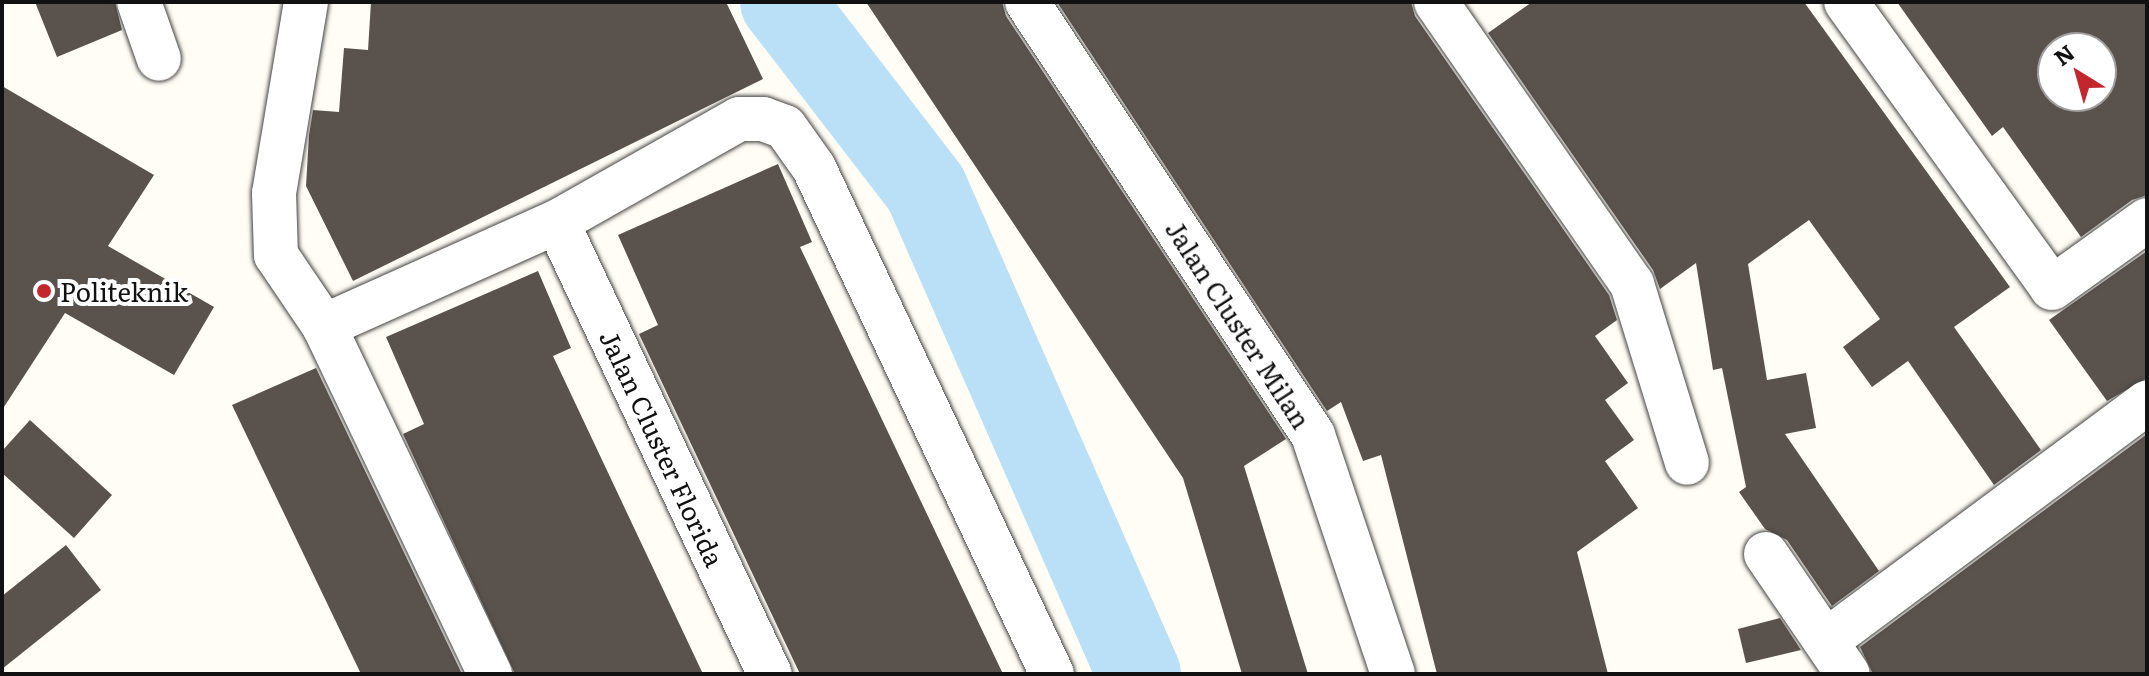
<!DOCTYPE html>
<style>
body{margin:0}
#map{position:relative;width:2149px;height:676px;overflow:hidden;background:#fffdf5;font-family:Literata,serif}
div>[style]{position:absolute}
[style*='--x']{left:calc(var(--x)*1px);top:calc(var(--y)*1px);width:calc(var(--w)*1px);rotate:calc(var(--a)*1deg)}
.river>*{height:84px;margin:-42px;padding:0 42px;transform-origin:42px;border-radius:42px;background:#b9e0f7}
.building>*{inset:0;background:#5a524d}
.roads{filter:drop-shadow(0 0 2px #444) drop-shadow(0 0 2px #444)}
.street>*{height:44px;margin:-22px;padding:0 22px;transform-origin:22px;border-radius:22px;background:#fff}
.dots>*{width:22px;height:22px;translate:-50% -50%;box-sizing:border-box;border:4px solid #fff;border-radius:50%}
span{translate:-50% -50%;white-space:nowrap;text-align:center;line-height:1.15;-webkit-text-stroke:8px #fff;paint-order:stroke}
.poi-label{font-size:26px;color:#111}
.left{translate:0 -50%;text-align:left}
.street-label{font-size:26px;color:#111}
.frame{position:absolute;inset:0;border:4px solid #111;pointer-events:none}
.north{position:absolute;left:2037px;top:32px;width:80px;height:80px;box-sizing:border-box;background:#fff;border:2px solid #a0a0a0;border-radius:50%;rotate:323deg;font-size:22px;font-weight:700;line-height:32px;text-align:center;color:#111}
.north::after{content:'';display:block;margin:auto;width:28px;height:36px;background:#c4262e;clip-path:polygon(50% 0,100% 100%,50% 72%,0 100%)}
</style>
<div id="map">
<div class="river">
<div style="--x:782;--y:2;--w:236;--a:52.4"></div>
<div style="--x:926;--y:189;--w:530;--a:66.29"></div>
</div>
<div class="building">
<div style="clip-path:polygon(35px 2px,115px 2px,122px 30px,57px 57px)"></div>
<div style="clip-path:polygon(371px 2px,726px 2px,763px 79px,353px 281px,306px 186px,309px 135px,313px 110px,339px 112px,344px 48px,368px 50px)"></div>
<div style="clip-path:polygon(866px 2px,1002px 2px,1006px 16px,1286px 439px,1244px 466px,1308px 674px,1242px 674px,1183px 478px)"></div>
<div style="clip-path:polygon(1057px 2px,1411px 2px,1415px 16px,1609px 295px,1617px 320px,1595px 336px,1628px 383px,1605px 400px,1634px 440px,1605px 461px,1638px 508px,1577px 552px,1608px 674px,1437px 674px,1381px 455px,1363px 461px,1341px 402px,1327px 411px)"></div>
<div style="clip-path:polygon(1532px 2px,1804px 2px,2010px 287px,1954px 327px,2041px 450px,1994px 485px,1908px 361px,1872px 387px,1843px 347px,1880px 319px,1809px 220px,1748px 264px,1767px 380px,1806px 373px,1816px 428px,1785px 434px,1879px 571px,1832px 606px,1787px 540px,1765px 529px,1739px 492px,1746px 487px,1722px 368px,1713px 370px,1696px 263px,1660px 289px,1653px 270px,1488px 33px)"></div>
<div style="clip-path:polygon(evenodd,1897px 2px,2147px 2px,2147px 195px,2132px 200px,2081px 237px,2003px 127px,1992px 136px,1897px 2px,2053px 48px,2101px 48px,2101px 96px,2053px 96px,2053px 48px)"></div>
<div style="clip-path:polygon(2px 86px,154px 175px,108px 246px,214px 307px,174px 375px,65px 313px,2px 410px)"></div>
<div style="clip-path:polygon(778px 164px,812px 242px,800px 247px,1003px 674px,800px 674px,639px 334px,658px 325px,618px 235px)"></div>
<div style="clip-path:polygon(2147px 251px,2147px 378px,2107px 401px,2049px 320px)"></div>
<div style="clip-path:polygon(538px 271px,571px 348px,553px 356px,703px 674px,515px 674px,403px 434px,424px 424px,386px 337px)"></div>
<div style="clip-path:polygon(316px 368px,462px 674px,361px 674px,232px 405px)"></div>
<div style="clip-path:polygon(30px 420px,112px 495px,74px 538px,2px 473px,2px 451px)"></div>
<div style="clip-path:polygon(2147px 434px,2147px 674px,1873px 674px,1860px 647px)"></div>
<div style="clip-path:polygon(66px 545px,101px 590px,2px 669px,2px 596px)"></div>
<div style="clip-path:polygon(1780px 618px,1801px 650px,1746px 663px,1738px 629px)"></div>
</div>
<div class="roads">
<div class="street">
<div style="--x:139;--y:2;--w:60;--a:70.7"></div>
<div style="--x:306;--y:2;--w:194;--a:99.5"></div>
<div style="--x:274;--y:193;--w:62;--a:88.2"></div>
<div style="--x:276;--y:255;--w:86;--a:55.9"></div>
<div style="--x:324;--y:326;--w:386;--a:64.5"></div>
<div style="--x:1027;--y:2;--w:519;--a:56.55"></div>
<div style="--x:1313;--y:435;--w:252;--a:71.5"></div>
<div style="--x:1436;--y:2;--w:343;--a:55.2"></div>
<div style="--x:1632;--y:284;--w:187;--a:72.9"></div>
<div style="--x:1846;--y:2;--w:352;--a:54.2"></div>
<div style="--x:2052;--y:288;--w:117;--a:-35.6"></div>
<div style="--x:557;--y:222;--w:500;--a:64.8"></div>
<div style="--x:324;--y:326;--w:255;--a:-24.1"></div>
<div style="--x:557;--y:222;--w:209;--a:-29.5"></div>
<div style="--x:739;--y:119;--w:24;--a:0"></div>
<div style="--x:763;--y:119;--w:23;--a:20"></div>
<div style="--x:785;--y:127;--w:50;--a:54.7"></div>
<div style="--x:814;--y:168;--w:559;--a:64.81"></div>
<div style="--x:1766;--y:554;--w:145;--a:55.7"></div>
<div style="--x:1826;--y:641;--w:400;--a:-36.6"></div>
</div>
</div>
<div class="dots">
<div style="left:44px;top:291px;background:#c4262e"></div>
</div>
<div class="poi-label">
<span class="left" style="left:60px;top:291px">Politeknik</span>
</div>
<div class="street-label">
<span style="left:1239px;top:324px;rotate:57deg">Jalan Cluster Milan</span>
<span style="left:663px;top:448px;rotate:65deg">Jalan Cluster Florida</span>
</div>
<div class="frame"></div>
<div class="north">N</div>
</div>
